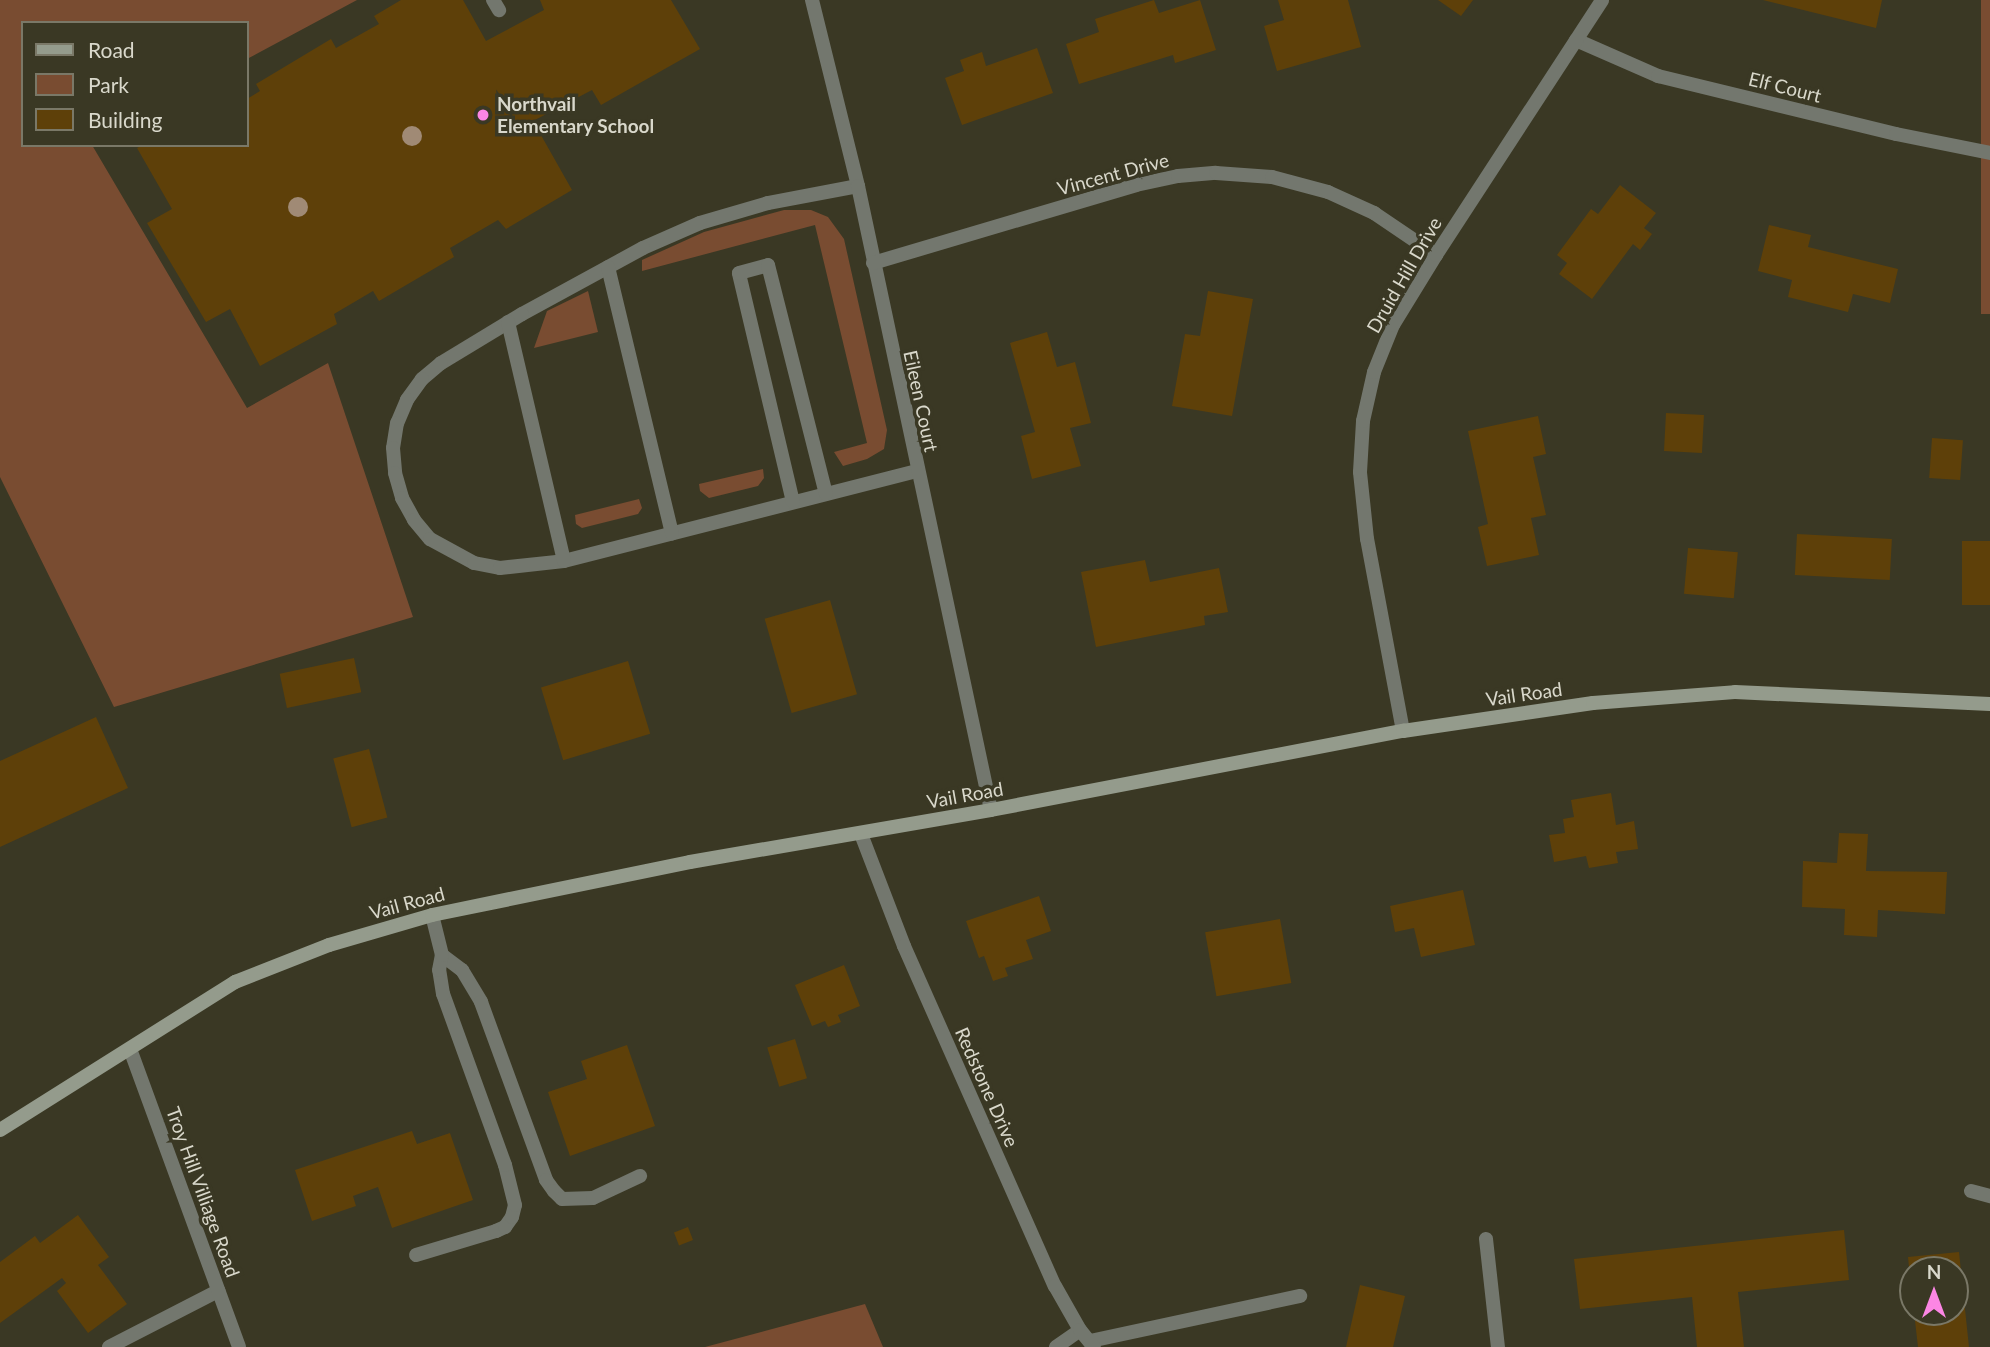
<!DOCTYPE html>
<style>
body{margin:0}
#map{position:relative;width:1990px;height:1347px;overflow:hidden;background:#3a3824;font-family:Lato,sans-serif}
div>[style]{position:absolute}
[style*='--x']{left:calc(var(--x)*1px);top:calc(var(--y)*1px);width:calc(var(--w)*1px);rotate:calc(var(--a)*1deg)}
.green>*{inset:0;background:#794c31;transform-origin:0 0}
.building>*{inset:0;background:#5e4009;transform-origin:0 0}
.lane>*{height:14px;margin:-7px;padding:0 7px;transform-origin:7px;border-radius:7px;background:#73776e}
.street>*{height:14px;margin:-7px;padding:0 7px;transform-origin:7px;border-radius:7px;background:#73776e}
.secondary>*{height:14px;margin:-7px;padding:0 7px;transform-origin:7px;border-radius:7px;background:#949b8c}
.trees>*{width:20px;height:20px;margin:-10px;border-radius:50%;background:#a08a75}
.dots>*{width:19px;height:19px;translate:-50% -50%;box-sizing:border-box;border:4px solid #3a3824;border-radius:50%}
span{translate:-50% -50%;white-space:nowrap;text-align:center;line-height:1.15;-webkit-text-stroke:7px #3a3824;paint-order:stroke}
.street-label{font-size:19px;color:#d9d8cb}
.poi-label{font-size:19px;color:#d9d8cb;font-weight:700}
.left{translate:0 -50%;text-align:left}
.legend{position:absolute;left:21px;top:21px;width:228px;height:126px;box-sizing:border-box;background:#3a3824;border:2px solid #7a7867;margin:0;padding:9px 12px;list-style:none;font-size:21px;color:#d9d8cb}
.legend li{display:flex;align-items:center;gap:14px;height:35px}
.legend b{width:35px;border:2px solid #7a7867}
.north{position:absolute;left:1899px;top:1256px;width:70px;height:70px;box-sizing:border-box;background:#3a3824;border:2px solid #7a7867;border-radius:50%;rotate:0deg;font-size:19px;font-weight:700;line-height:28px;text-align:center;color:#d9d8cb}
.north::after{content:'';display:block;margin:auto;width:24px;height:32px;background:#fc86e4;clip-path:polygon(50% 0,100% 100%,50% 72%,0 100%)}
</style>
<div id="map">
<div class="green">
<div style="clip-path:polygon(0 0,357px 0,247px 59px,247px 23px,23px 23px,23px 145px,92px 145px,247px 408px,328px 363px,413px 617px,114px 707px,0 477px)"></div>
<div style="left:1981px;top:0;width:9px;height:314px"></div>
<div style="clip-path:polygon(784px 210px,811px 210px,828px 217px,844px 239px,887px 430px,884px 449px,867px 459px,843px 466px,834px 452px,867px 443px,815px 225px,642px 271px,642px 260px,704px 232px)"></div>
<div style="clip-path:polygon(588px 291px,598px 332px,534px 348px,547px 311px)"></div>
<div style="clip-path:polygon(763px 469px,764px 478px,758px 486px,709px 498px,700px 491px,699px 484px)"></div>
<div style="clip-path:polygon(639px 499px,642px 508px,638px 514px,582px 528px,576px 524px,575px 515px)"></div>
<div style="clip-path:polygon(865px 1304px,883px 1347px,705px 1347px)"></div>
</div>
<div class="building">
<div style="clip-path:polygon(401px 0,463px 0,486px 41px,544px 10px,540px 0,671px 0,700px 49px,601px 105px,592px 90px,533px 121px,572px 190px,506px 229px,498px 220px,450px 248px,454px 257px,379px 301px,373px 291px,334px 314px,337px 324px,260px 366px,230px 309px,206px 322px,147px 223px,172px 209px,137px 148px,143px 145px,247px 145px,247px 99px,260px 91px,256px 84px,331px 39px,336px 48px,379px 24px,374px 16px)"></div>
<div style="clip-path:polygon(1154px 0,1159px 13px,1200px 0,1216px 50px,1175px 63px,1173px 55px,1079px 84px,1066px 44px,1099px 32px,1095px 19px)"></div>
<div style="clip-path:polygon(1278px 0,1348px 0,1361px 47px,1277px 71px,1264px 26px,1284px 20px)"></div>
<div style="clip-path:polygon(1438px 0,1473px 0,1461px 16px)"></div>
<div style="clip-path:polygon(1763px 0,1882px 0,1876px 28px)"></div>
<div style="clip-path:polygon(1037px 48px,1053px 93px,962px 125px,945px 78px,964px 71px,960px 60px,982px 52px,986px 66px)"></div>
<div style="clip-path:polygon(1620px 185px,1656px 213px,1644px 228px,1652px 234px,1640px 250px,1633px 244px,1592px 299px,1559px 274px,1567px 263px,1557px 255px,1591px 209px,1598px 214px)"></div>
<div style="clip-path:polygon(1769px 225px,1811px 235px,1808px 247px,1898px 269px,1890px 303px,1853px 294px,1848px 312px,1788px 297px,1792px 280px,1758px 271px)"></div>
<div style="clip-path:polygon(1208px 291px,1253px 299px,1232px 416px,1172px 406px,1185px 334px,1200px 336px)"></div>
<div style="clip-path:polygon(1047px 332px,1057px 367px,1075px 362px,1091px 423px,1070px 428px,1081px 466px,1032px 479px,1021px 436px,1035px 432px,1010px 343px)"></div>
<div style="left:1666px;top:413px;width:38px;height:38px;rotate:3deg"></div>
<div style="clip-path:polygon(1538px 416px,1546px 454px,1533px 457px,1546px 515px,1531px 518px,1539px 555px,1487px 566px,1478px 527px,1488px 524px,1468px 431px)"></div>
<div style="left:1932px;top:438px;width:31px;height:40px;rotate:4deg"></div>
<div style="left:1797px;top:534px;width:95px;height:41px;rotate:3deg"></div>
<div style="left:1990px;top:541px;width:64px;height:28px;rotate:90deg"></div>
<div style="left:1688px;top:548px;width:50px;height:46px;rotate:5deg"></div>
<div style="clip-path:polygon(1145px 560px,1150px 582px,1219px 568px,1228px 612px,1204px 616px,1205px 625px,1096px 647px,1081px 572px)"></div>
<div style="left:830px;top:600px;width:98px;height:68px;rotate:74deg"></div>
<div style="left:354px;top:658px;width:35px;height:76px;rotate:78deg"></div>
<div style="left:628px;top:661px;width:76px;height:91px;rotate:73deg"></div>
<div style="clip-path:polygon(96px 717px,128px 788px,0 847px,0 761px)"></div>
<div style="left:369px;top:749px;width:71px;height:37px;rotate:75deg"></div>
<div style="clip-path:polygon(1611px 793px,1616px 825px,1634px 821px,1638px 849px,1616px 852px,1618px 863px,1589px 868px,1586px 856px,1554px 862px,1549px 835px,1565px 833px,1563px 819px,1574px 817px,1571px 800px)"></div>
<div style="clip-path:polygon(1839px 833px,1868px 834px,1866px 871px,1947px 872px,1945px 914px,1878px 910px,1877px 937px,1844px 935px,1845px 909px,1802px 907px,1803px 861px,1837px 863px)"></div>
<div style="clip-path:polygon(1463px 890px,1475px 945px,1421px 957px,1414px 928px,1395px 932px,1390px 906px)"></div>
<div style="clip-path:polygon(1039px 896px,1051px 931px,1026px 940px,1033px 959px,1005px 968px,1008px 976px,993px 981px,984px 956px,979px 958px,966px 921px)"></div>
<div style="left:1280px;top:919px;width:65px;height:76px;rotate:80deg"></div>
<div style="clip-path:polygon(844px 965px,860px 1006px,838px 1015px,841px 1022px,828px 1027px,825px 1021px,812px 1026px,795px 985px)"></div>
<div style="left:795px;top:1039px;width:41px;height:29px;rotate:73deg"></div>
<div style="clip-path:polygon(627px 1045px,655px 1126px,570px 1156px,548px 1092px,587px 1079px,581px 1061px)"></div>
<div style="clip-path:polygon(412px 1131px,417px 1144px,450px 1133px,473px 1200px,392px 1228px,378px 1187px,353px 1196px,356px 1206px,312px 1221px,295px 1170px)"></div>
<div style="clip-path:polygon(78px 1215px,109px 1257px,98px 1265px,127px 1304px,88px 1333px,57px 1291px,66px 1283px,62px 1278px,0 1323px,0 1262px,35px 1236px,40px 1243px)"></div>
<div style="left:688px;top:1227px;width:14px;height:15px;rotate:69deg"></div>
<div style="clip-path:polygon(1844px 1230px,1849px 1280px,1738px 1292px,1744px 1347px,1697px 1347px,1692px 1297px,1580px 1309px,1574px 1259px)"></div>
<div style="clip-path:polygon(1959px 1252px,1969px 1347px,1918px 1347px,1914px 1312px,1955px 1312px,1955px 1270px,1913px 1270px,1911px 1287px,1908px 1257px)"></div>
<div style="clip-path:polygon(1360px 1285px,1405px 1296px,1393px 1347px,1346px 1347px)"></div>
</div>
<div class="lane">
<div style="--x:493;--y:0;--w:12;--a:59"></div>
<div style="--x:858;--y:186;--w:92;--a:169.3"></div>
<div style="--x:768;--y:203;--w:71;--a:163.6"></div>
<div style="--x:700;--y:223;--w:62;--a:156.3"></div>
<div style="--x:643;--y:248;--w:138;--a:151.4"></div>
<div style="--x:522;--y:314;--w:95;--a:148.8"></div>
<div style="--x:441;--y:363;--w:25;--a:140"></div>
<div style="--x:422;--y:379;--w:26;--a:126"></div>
<div style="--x:407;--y:400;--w:25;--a:113"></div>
<div style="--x:397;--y:423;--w:25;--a:99"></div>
<div style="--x:393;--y:448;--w:25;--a:85"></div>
<div style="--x:395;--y:473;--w:26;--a:74"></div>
<div style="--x:402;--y:498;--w:25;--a:61"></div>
<div style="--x:414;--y:520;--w:25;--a:50"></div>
<div style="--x:430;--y:539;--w:50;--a:28.6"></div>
<div style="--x:474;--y:563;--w:26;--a:11"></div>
<div style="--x:500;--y:568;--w:64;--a:-6.2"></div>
<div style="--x:564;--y:561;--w:363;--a:-14.3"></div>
<div style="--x:608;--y:267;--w:274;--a:76.5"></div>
<div style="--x:508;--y:322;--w:245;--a:76.8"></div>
<div style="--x:793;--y:502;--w:235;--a:-103.3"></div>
<div style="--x:739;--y:273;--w:30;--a:-15"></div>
<div style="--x:768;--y:265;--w:236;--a:75.8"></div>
<div style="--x:442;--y:955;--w:25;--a:37"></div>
<div style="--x:462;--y:970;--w:37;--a:59"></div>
<div style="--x:481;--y:1002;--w:189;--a:69.9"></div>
<div style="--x:546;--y:1180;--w:14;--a:54"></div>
<div style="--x:554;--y:1191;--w:11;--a:45"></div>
<div style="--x:562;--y:1199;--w:31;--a:-2"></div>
<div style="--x:593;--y:1198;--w:52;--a:-25.1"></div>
<div style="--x:1486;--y:1239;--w:109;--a:83.7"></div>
<div style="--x:416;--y:1255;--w:84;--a:-16.7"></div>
<div style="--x:496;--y:1231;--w:10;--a:-24"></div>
<div style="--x:505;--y:1227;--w:12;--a:-55"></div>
<div style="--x:512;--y:1217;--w:12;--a:-76"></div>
<div style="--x:515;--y:1205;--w:41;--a:-104"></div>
<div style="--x:505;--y:1165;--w:182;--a:-109.9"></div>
<div style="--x:443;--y:994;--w:24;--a:-99"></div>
<div style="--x:439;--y:970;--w:15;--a:-79"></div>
<div style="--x:442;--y:955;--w:41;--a:-104"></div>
<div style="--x:1090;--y:1341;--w:215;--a:-12.1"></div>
<div style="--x:109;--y:1347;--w:123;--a:-27.2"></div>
<div style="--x:1056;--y:1347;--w:29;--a:-35"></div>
</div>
<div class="street">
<div style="--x:812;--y:0;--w:192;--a:76.1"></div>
<div style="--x:858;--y:186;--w:638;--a:77.97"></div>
<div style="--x:1576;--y:40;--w:90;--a:23.7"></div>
<div style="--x:1658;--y:76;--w:245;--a:13.7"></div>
<div style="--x:1896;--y:134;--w:96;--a:11.4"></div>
<div style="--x:873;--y:263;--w:274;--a:-16.5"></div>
<div style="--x:1136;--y:185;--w:43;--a:-12.1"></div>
<div style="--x:1178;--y:176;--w:38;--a:-5"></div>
<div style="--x:1216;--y:173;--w:56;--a:4.1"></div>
<div style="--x:1272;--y:177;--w:58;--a:15"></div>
<div style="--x:1328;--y:192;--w:51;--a:24.5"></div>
<div style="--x:1374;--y:213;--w:75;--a:34.1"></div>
<div style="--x:1403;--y:731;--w:195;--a:-100.6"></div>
<div style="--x:1367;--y:539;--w:67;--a:-96"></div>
<div style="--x:1360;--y:472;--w:51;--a:-86.6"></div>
<div style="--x:1363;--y:421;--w:50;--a:-77.3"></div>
<div style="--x:1374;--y:372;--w:51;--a:-68"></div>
<div style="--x:1393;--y:325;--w:82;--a:-58.4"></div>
<div style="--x:1436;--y:255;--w:304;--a:-56.9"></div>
<div style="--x:861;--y:834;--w:120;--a:69"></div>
<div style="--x:904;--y:946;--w:372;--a:66.1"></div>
<div style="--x:1055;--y:1286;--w:51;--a:60.4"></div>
<div style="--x:1080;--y:1330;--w:22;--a:51"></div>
<div style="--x:130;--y:1049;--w:317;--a:69.9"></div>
<div style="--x:1971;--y:1191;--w:20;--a:15"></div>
</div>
<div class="secondary">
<div style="--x:0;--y:1130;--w:278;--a:-32.2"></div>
<div style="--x:235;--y:982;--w:101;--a:-21.5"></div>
<div style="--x:329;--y:945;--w:107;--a:-16.2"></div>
<div style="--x:432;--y:915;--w:263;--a:-11.6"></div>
<div style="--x:690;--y:862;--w:305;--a:-9.8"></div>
<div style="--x:991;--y:810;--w:420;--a:-10.9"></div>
<div style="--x:1403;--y:731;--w:192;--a:-8.4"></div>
<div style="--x:1593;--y:703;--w:142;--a:-4.4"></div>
<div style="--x:1735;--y:692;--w:255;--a:2.7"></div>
</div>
<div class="trees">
<div style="left:412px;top:136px"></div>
<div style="left:298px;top:207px"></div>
</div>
<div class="dots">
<div style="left:483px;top:115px;background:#fc86e4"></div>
</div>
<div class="street-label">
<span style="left:1785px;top:87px;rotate:14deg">Elf Court</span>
<span style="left:1113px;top:174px;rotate:-15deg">Vincent Drive</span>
<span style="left:1404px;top:275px;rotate:-60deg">Druid Hill Drive</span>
<span style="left:921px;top:401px;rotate:78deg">Eileen Court</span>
<span style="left:1524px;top:694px;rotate:-8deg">Vail Road</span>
<span style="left:965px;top:795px;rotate:-10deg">Vail Road</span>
<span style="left:407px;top:903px;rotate:-15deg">Vail Road</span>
<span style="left:987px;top:1087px;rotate:66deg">Redstone Drive</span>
<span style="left:203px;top:1192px;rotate:70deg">Troy Hill Villiage Road</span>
</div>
<div class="poi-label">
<span class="left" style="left:497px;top:115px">Northvail<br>Elementary School</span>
</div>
<ul class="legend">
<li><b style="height:9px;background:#949b8c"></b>Road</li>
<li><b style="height:19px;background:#794c31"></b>Park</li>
<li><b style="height:19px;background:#5e4009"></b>Building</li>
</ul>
<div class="north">N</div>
</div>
